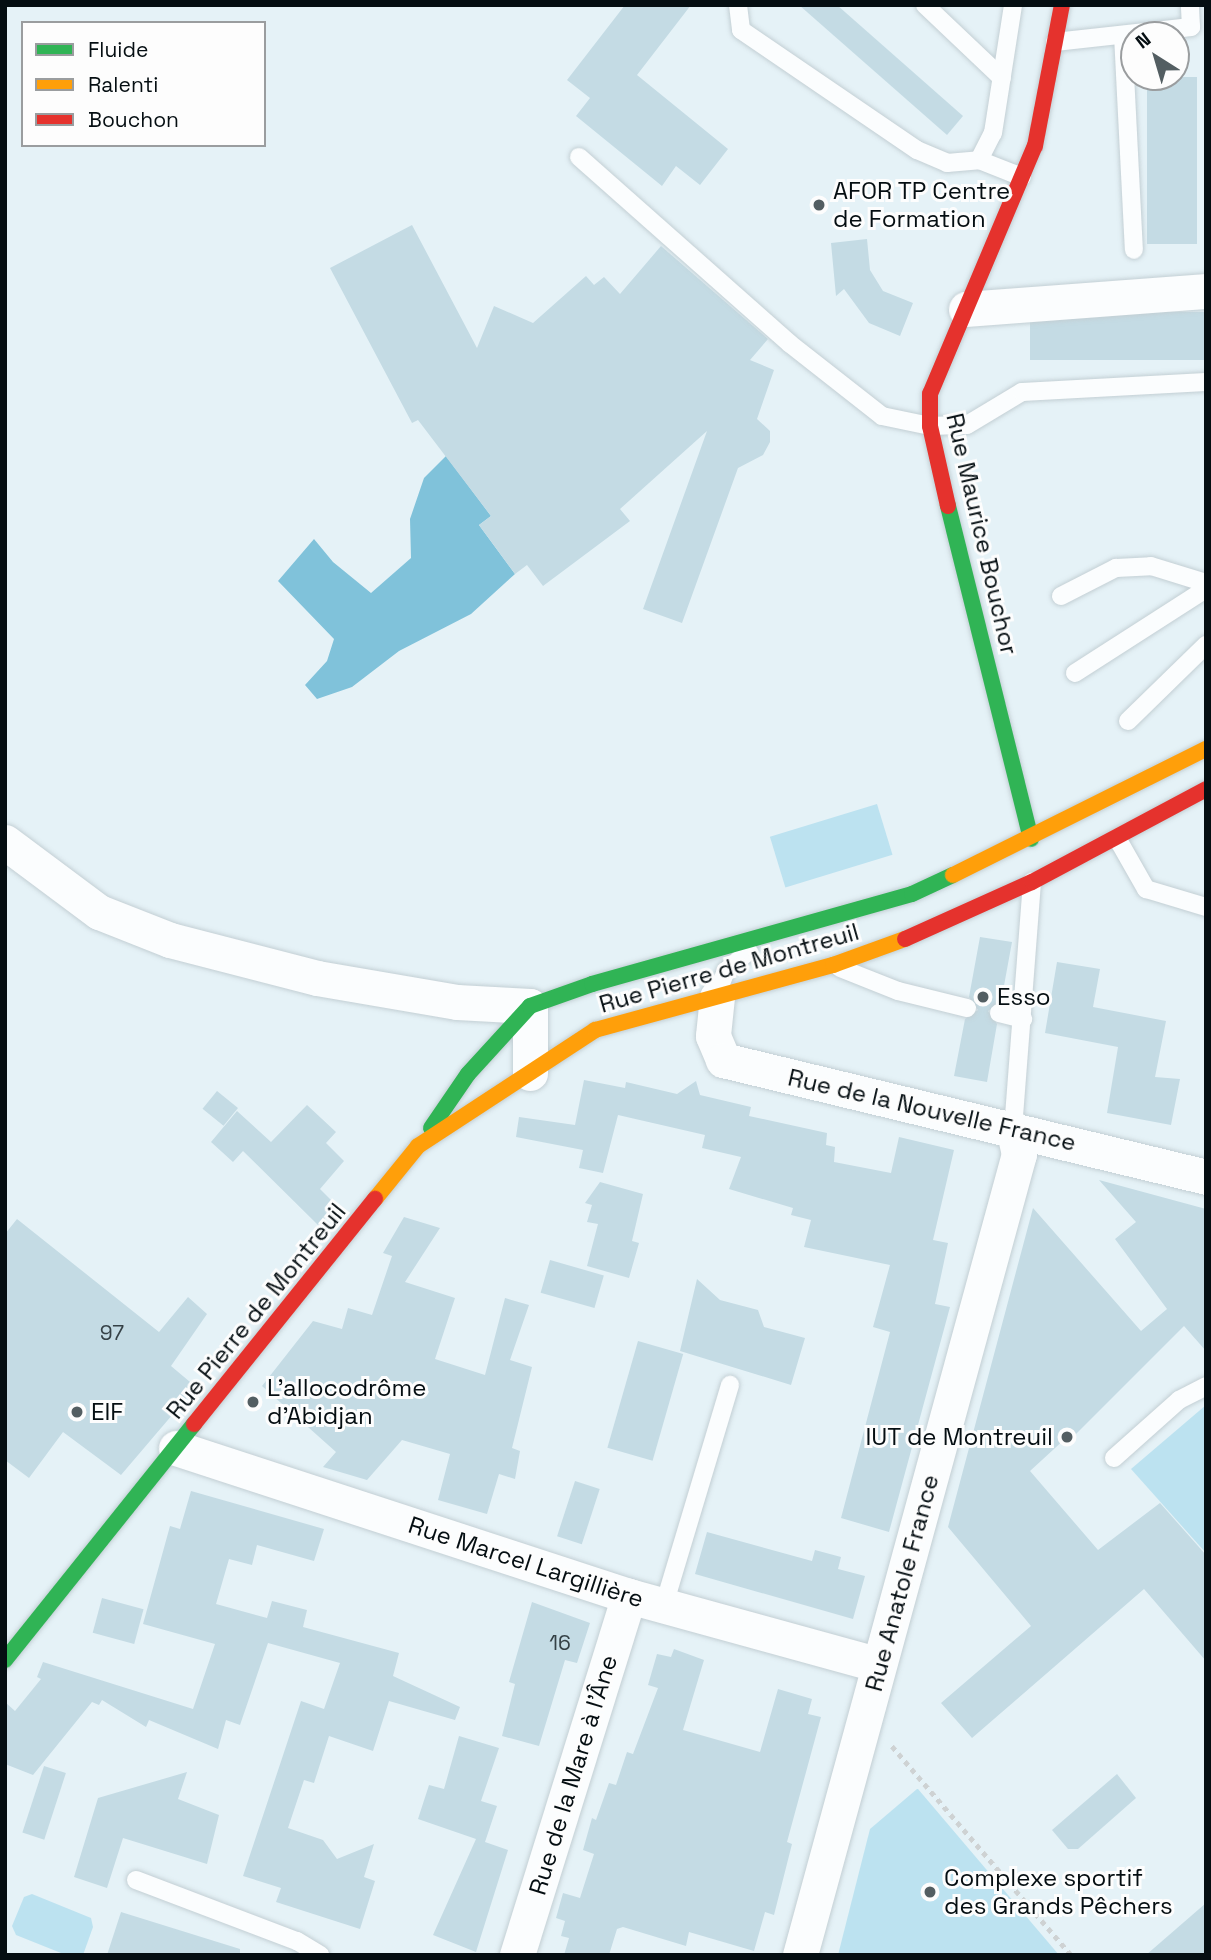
<!DOCTYPE html>
<meta charset="utf-8">
<style>
body{margin:0}
#map{position:relative;width:1211px;height:1960px;overflow:hidden;background:#e5f2f7;font-family:"Space Grotesk",sans-serif}
div>[style]{position:absolute}
[style*='--x']{left:calc(var(--x)*1px);top:calc(var(--y)*1px);width:calc(var(--w)*1px);rotate:calc(var(--a)*1deg)}
.green>*{inset:0;background:#bce2f0;transform-origin:0 0}
.water>*{inset:0;background:#80c2da}
.building>*{inset:0;background:#c4dbe4;transform-origin:0 0}
.path>*{height:4.5px;margin-top:-2.25px;transform-origin:0;background:repeating-linear-gradient(90deg,#ced2d3 0 5px,transparent 0 10px)}
.roads{filter:drop-shadow(0 0 2px #c3cfd4) drop-shadow(0 0 2px #c3cfd4)}
.lane>*{height:18px;margin:-9px;padding:0 9px;transform-origin:9px;border-radius:9px;background:#fbfdfe}
.street>*{height:35px;margin:-17.5px;padding:0 17.5px;transform-origin:17.5px;border-radius:17.5px;background:#fbfdfe}
.fast>*{height:16px;margin:-8px;padding:0 8px;transform-origin:8px;border-radius:8px;background:#30b455}
.slow>*{height:16px;margin:-8px;padding:0 8px;transform-origin:8px;border-radius:8px;background:#ff9f0a}
.jam>*{height:16px;margin:-8px;padding:0 8px;transform-origin:8px;border-radius:8px;background:#e5322d}
.dots>*{width:19px;height:19px;translate:-50% -50%;box-sizing:border-box;border:4px solid #fdfdfd;border-radius:50%}
span{translate:-50% -50%;white-space:nowrap;text-align:center;line-height:1.15;-webkit-text-stroke:6px #fdfdfd;paint-order:stroke}
.number-label{font-size:21px;color:#354146}
.number-label span{-webkit-text-stroke-width:0}
.poi-label{font-size:24px;color:#050e12}
.left{translate:0 -50%;text-align:left}
.right{translate:-100% -50%;text-align:right}
.street-label{font-size:24px;color:#050e12}
.frame{position:absolute;inset:0;border:7px solid #050e12;pointer-events:none}
.legend{position:absolute;left:21px;top:21px;width:245px;height:126px;box-sizing:border-box;background:#fdfdfd;border:2px solid #9a9d9f;margin:0;padding:9px 12px;list-style:none;font-size:21px;color:#050e12}
.legend li{display:flex;align-items:center;gap:14px;height:35px}
.legend b{width:35px;border:2px solid #9a9d9f}
.north{position:absolute;left:1120px;top:21px;width:70px;height:70px;box-sizing:border-box;background:#fdfdfd;border:2px solid #9a9d9f;border-radius:50%;rotate:323deg;font-size:19px;font-weight:700;line-height:28px;text-align:center;color:#050e12}
.north::after{content:'';display:block;margin:auto;width:24px;height:32px;background:#535e62;clip-path:polygon(50% 0,100% 100%,50% 72%,0 100%)}
</style>
<div id="map">
<div class="green">
<div style="left:877px;top:804px;width:53px;height:112px;rotate:73deg"></div>
<div style="clip-path:polygon(1206px 1405px,1206px 1553px,1131px 1469px)"></div>
<div style="clip-path:polygon(917px 1789px,918px 1789px,1059px 1955px,838px 1955px,870px 1829px)"></div>
<div style="clip-path:polygon(32px 1894px,91px 1918px,93px 1927px,83px 1955px,66px 1955px,16px 1935px,12px 1926px,24px 1897px)"></div>
</div>
<div class="water">
<div style="clip-path:polygon(446px 456px,491px 516px,479px 525px,515px 574px,471px 614px,399px 651px,352px 687px,317px 699px,305px 685px,327px 661px,334px 639px,278px 581px,314px 539px,333px 562px,371px 593px,411px 558px,410px 519px,424px 478px)"></div>
</div>
<div class="building">
<div style="clip-path:polygon(625px 5px,691px 5px,637px 75px,728px 149px,700px 185px,676px 166px,662px 186px,576px 116px,590px 98px,567px 80px)"></div>
<div style="clip-path:polygon(799px 5px,837px 5px,963px 116px,947px 135px)"></div>
<div style="left:1147px;top:77px;width:50px;height:167px"></div>
<div style="clip-path:polygon(412px 225px,477px 348px,494px 306px,533px 323px,586px 276px,594px 285px,604px 277px,620px 294px,661px 246px,768px 339px,750px 360px,774px 370px,757px 419px,770px 431px,770px 442px,763px 455px,738px 468px,682px 623px,643px 609px,707px 431px,620px 509px,630px 521px,543px 586px,527px 565px,515px 574px,479px 525px,491px 516px,418px 420px,412px 423px,330px 268px)"></div>
<div style="clip-path:polygon(867px 239px,870px 270px,883px 291px,913px 303px,900px 336px,869px 323px,844px 289px,836px 296px,831px 243px)"></div>
<div style="left:1206px;top:312px;width:48px;height:176px;rotate:90deg"></div>
<div style="clip-path:polygon(980px 937px,1012px 942px,1001px 1002px,988px 1011px,997px 1024px,987px 1082px,954px 1076px,965px 1019px,978px 1010px,969px 997px)"></div>
<div style="clip-path:polygon(1057px 962px,1100px 969px,1093px 1007px,1166px 1021px,1155px 1077px,1180px 1079px,1171px 1125px,1107px 1113px,1118px 1047px,1045px 1033px)"></div>
<div style="clip-path:polygon(584px 1080px,625px 1088px,626px 1082px,677px 1094px,696px 1081px,700px 1095px,751px 1107px,749px 1116px,827px 1133px,826px 1145px,835px 1147px,834px 1162px,891px 1173px,899px 1137px,954px 1150px,933px 1240px,948px 1243px,935px 1304px,950px 1307px,889px 1532px,841px 1518px,890px 1332px,873px 1327px,890px 1265px,804px 1247px,811px 1220px,791px 1215px,793px 1208px,729px 1189px,741px 1157px,702px 1148px,705px 1135px,618px 1115px,603px 1173px,579px 1168px,583px 1150px,516px 1137px,519px 1117px,575px 1125px)"></div>
<div style="left:217px;top:1091px;width:27px;height:23px;rotate:39deg"></div>
<div style="clip-path:polygon(307px 1105px,336px 1132px,326px 1143px,344px 1161px,320px 1189px,336px 1205px,319px 1226px,243px 1151px,233px 1162px,211px 1142px,237px 1111px,271px 1142px)"></div>
<div style="clip-path:polygon(1099px 1180px,1206px 1209px,1206px 1351px,1184px 1326px,1069px 1441px,1066px 1438px,1030px 1471px,1098px 1550px,1160px 1503px,1206px 1555px,1206px 1661px,1144px 1589px,972px 1738px,941px 1703px,1031px 1626px,948px 1527px,1033px 1208px,1141px 1331px,1167px 1309px,1115px 1239px,1136px 1222px)"></div>
<div style="clip-path:polygon(600px 1182px,643px 1194px,632px 1241px,639px 1243px,629px 1278px,587px 1266px,598px 1224px,587px 1222px,592px 1205px,585px 1203px)"></div>
<div style="clip-path:polygon(404px 1217px,440px 1228px,405px 1282px,455px 1298px,435px 1359px,485px 1375px,505px 1298px,529px 1305px,510px 1360px,532px 1367px,512px 1448px,520px 1451px,515px 1479px,499px 1474px,487px 1514px,438px 1500px,450px 1454px,402px 1440px,367px 1480px,323px 1467px,336px 1452px,262px 1386px,313px 1321px,342px 1329px,348px 1308px,372px 1315px,392px 1256px,383px 1253px)"></div>
<div style="clip-path:polygon(17px 1219px,159px 1332px,188px 1297px,207px 1314px,171px 1366px,196px 1387px,121px 1475px,63px 1432px,29px 1478px,5px 1460px,5px 1234px)"></div>
<div style="left:550px;top:1260px;width:56px;height:34px;rotate:16deg"></div>
<div style="clip-path:polygon(697px 1279px,720px 1300px,758px 1310px,764px 1327px,805px 1338px,791px 1385px,680px 1351px)"></div>
<div style="left:638px;top:1341px;width:47px;height:111px;rotate:16deg"></div>
<div style="left:575px;top:1481px;width:26px;height:58px;rotate:18deg"></div>
<div style="clip-path:polygon(191px 1491px,324px 1529px,314px 1561px,257px 1545px,252px 1565px,229px 1559px,216px 1604px,267px 1618px,272px 1601px,307px 1610px,303px 1627px,399px 1653px,393px 1676px,460px 1707px,455px 1720px,389px 1701px,373px 1751px,329px 1736px,314px 1783px,304px 1780px,288px 1828px,323px 1840px,337px 1859px,374px 1844px,364px 1877px,375px 1881px,360px 1929px,276px 1902px,281px 1888px,243px 1876px,301px 1701px,324px 1709px,340px 1663px,268px 1643px,240px 1725px,226px 1720px,218px 1749px,149px 1720px,146px 1727px,102px 1700px,99px 1705px,92px 1702px,33px 1775px,5px 1764px,5px 1702px,15px 1711px,41px 1679px,37px 1677px,43px 1662px,193px 1709px,215px 1644px,143px 1624px,170px 1526px,180px 1529px)"></div>
<div style="clip-path:polygon(707px 1532px,812px 1561px,815px 1550px,841px 1557px,838px 1569px,865px 1576px,853px 1619px,695px 1574px)"></div>
<div style="left:102px;top:1598px;width:43px;height:36px;rotate:15deg"></div>
<div style="clip-path:polygon(532px 1602px,590px 1623px,577px 1663px,565px 1660px,539px 1746px,502px 1736px,515px 1684px,509px 1682px)"></div>
<div style="clip-path:polygon(674px 1649px,704px 1660px,683px 1730px,760px 1752px,778px 1689px,812px 1699px,808px 1714px,821px 1717px,787px 1842px,792px 1844px,774px 1915px,765px 1912px,754px 1951px,689px 1932px,686px 1946px,623px 1927px,617px 1929px,609px 1955px,564px 1955px,569px 1938px,561px 1936px,565px 1921px,556px 1918px,563px 1893px,580px 1898px,594px 1854px,583px 1850px,592px 1818px,596px 1820px,609px 1783px,616px 1785px,627px 1752px,633px 1754px,658px 1688px,648px 1685px,657px 1654px,671px 1657px)"></div>
<div style="clip-path:polygon(459px 1736px,499px 1748px,481px 1801px,497px 1806px,485px 1842px,508px 1850px,476px 1952px,433px 1935px,476px 1839px,418px 1819px,429px 1785px,444px 1789px)"></div>
<div style="left:44px;top:1766px;width:23px;height:70px;rotate:18deg"></div>
<div style="clip-path:polygon(187px 1772px,178px 1799px,219px 1815px,207px 1864px,123px 1838px,107px 1888px,74px 1877px,98px 1798px)"></div>
<div style="clip-path:polygon(1117px 1774px,1136px 1798px,1078px 1849px,1068px 1849px,1052px 1830px)"></div>
<div style="clip-path:polygon(1206px 1903px,1206px 1955px,1146px 1955px)"></div>
<div style="clip-path:polygon(121px 1912px,240px 1949px,240px 1955px,107px 1955px)"></div>
</div>
<div class="path">
<div style="--x:892;--y:1746;--w:275;--a:49.4"></div>
</div>
<div class="roads">
<div class="lane">
<div style="--x:738;--y:5;--w:25;--a:83"></div>
<div style="--x:741;--y:30;--w:213;--a:34.3"></div>
<div style="--x:917;--y:150;--w:33;--a:23"></div>
<div style="--x:947;--y:163;--w:32;--a:-5"></div>
<div style="--x:979;--y:160;--w:46;--a:21.6"></div>
<div style="--x:925;--y:5;--w:106;--a:43.5"></div>
<div style="--x:1123;--y:35;--w:215;--a:87.1"></div>
<div style="--x:1055;--y:42;--w:137;--a:-6.3"></div>
<div style="--x:1191;--y:27;--w:22;--a:-93"></div>
<div style="--x:579;--y:157;--w:281;--a:41.5"></div>
<div style="--x:789;--y:343;--w:118;--a:38.1"></div>
<div style="--x:882;--y:416;--w:49;--a:11.8"></div>
<div style="--x:930;--y:426;--w:37;--a:-2"></div>
<div style="--x:967;--y:425;--w:64;--a:-31"></div>
<div style="--x:1022;--y:392;--w:184;--a:-3.1"></div>
<div style="--x:979;--y:160;--w:30;--a:-63"></div>
<div style="--x:993;--y:133;--w:130;--a:-81.1"></div>
<div style="--x:1061;--y:596;--w:62;--a:-27"></div>
<div style="--x:1116;--y:568;--w:35;--a:-3"></div>
<div style="--x:1151;--y:566;--w:58;--a:17.2"></div>
<div style="--x:1075;--y:673;--w:156;--a:-32.7"></div>
<div style="--x:1128;--y:721;--w:109;--a:-44.3"></div>
<div style="--x:1117;--y:838;--w:59;--a:60.4"></div>
<div style="--x:1146;--y:889;--w:63;--a:16.7"></div>
<div style="--x:840;--y:968;--w:62;--a:21.6"></div>
<div style="--x:898;--y:991;--w:71;--a:13.8"></div>
<div style="--x:717;--y:994;--w:25;--a:-69"></div>
<div style="--x:726;--y:971;--w:30;--a:-41"></div>
<div style="--x:999;--y:1013;--w:25;--a:14"></div>
<div style="--x:1013;--y:1129;--w:248;--a:-85.6"></div>
<div style="--x:1114;--y:1458;--w:87;--a:-41.7"></div>
<div style="--x:1179;--y:1400;--w:30;--a:-27"></div>
<div style="--x:664;--y:1605;--w:230;--a:-73.3"></div>
<div style="--x:136;--y:1880;--w:172;--a:20.8"></div>
<div style="--x:297;--y:1941;--w:27;--a:31"></div>
</div>
<div class="street">
<div style="--x:966;--y:309;--w:241;--a:-4.3"></div>
<div style="--x:5;--y:842;--w:117;--a:36.7"></div>
<div style="--x:99;--y:912;--w:76;--a:21.5"></div>
<div style="--x:170;--y:940;--w:152;--a:14.5"></div>
<div style="--x:317;--y:978;--w:142;--a:9.7"></div>
<div style="--x:457;--y:1002;--w:73;--a:3.1"></div>
<div style="--x:530;--y:1006;--w:67;--a:90"></div>
<div style="--x:717;--y:997;--w:39;--a:96"></div>
<div style="--x:713;--y:1036;--w:26;--a:67"></div>
<div style="--x:723;--y:1060;--w:497;--a:13.6"></div>
<div style="--x:176;--y:1448;--w:477;--a:18.1"></div>
<div style="--x:629;--y:1596;--w:259;--a:15.4"></div>
<div style="--x:517;--y:1955;--w:376;--a:-72.7"></div>
<div style="--x:800;--y:1955;--w:830;--a:-74.71"></div>
<div style="--x:1019;--y:1154;--w:26;--a:-103"></div>
</div>
<div class="fast">
<div style="--x:948;--y:506;--w:343;--a:76"></div>
<div style="--x:431;--y:1128;--w:65;--a:-55.6"></div>
<div style="--x:468;--y:1074;--w:92;--a:-47.6"></div>
<div style="--x:530;--y:1006;--w:66;--a:-19.5"></div>
<div style="--x:592;--y:984;--w:332;--a:-15.7"></div>
<div style="--x:912;--y:894;--w:45;--a:-24.9"></div>
<div style="--x:5;--y:1660;--w:302;--a:-51.3"></div>
</div>
<div class="slow">
<div style="--x:953;--y:875;--w:283;--a:-26.5"></div>
<div style="--x:375;--y:1199;--w:68;--a:-50.9"></div>
<div style="--x:418;--y:1146;--w:212;--a:-33.2"></div>
<div style="--x:595;--y:1030;--w:247;--a:-15.3"></div>
<div style="--x:833;--y:965;--w:77;--a:-19.9"></div>
</div>
<div class="jam">
<div style="--x:948;--y:506;--w:82;--a:-102.7"></div>
<div style="--x:930;--y:426;--w:32;--a:-90"></div>
<div style="--x:930;--y:394;--w:269;--a:-67.1"></div>
<div style="--x:1035;--y:146;--w:144;--a:-79.2"></div>
<div style="--x:905;--y:939;--w:139;--a:-24.2"></div>
<div style="--x:1032;--y:882;--w:197;--a:-28.1"></div>
<div style="--x:194;--y:1424;--w:289;--a:-51.2"></div>
</div>
</div>
<div class="dots">
<div style="left:819px;top:205px;background:#535e62"></div>
<div style="left:983px;top:997px;background:#535e62"></div>
<div style="left:253px;top:1402px;background:#535e62"></div>
<div style="left:77px;top:1412px;background:#535e62"></div>
<div style="left:1067px;top:1437px;background:#535e62"></div>
<div style="left:930px;top:1892px;background:#535e62"></div>
</div>
<div class="number-label">
<span style="left:112px;top:1333px">97</span>
<span style="left:560px;top:1643px">16</span>
</div>
<div class="poi-label">
<span class="left" style="left:833px;top:205px">AFOR TP Centre<br>de Formation</span>
<span class="left" style="left:997px;top:997px">Esso</span>
<span class="left" style="left:267px;top:1402px">L'allocodrôme<br>d'Abidjan</span>
<span class="left" style="left:91px;top:1412px">EIF</span>
<span class="right" style="left:1053px;top:1437px">IUT de Montreuil</span>
<span class="left" style="left:944px;top:1892px">Complexe sportif<br>des Grands Pêchers</span>
</div>
<div class="street-label">
<span style="left:982px;top:534px;rotate:77deg">Rue Maurice Bouchor</span>
<span style="left:729px;top:968px;rotate:-16deg">Rue Pierre de Montreuil</span>
<span style="left:932px;top:1110px;rotate:13deg">Rue de la Nouvelle France</span>
<span style="left:256px;top:1311px;rotate:-51deg">Rue Pierre de Montreuil</span>
<span style="left:526px;top:1562px;rotate:18deg">Rue Marcel Largillière</span>
<span style="left:902px;top:1583px;rotate:-75deg">Rue Anatole France</span>
<span style="left:573px;top:1775px;rotate:-73deg">Rue de la Mare à l'Âne</span>
</div>
<div class="frame"></div>
<ul class="legend">
<li><b style="height:9px;background:#30b455"></b>Fluide</li>
<li><b style="height:9px;background:#ff9f0a"></b>Ralenti</li>
<li><b style="height:9px;background:#e5322d"></b>Bouchon</li>
</ul>
<div class="north">N</div>
</div>
